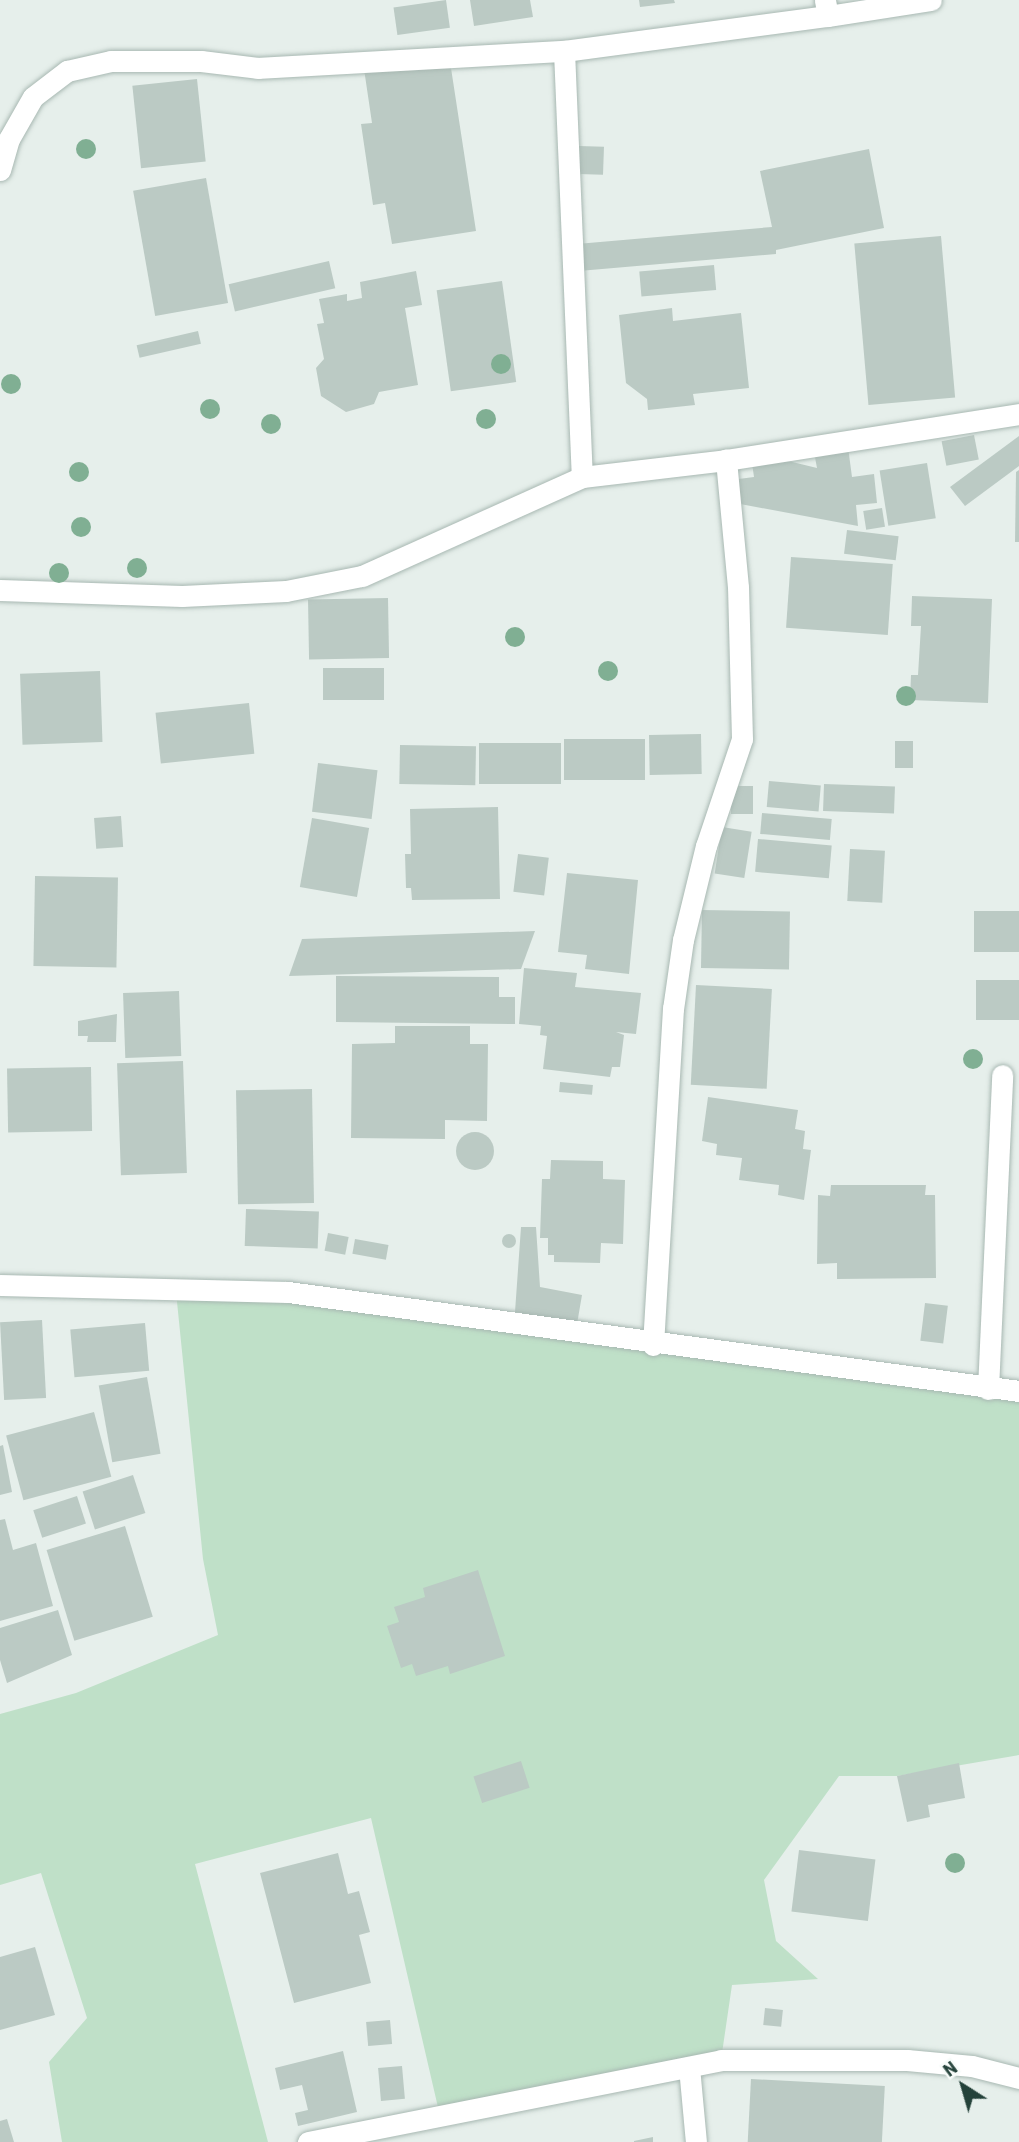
<!DOCTYPE html>
<style>
body{margin:0}
#map{position:relative;width:1019px;height:2142px;overflow:hidden;background:#e6efeb;font-family:"Roboto Condensed",sans-serif}
div>[style]{position:absolute}
[style*='--x']{left:calc(var(--x)*1px);top:calc(var(--y)*1px);width:calc(var(--w)*1px);rotate:calc(var(--a)*1deg)}
.green>*{inset:0;background:#bfe0c8}
.building>*{inset:0;background:#bbcac4;transform-origin:0 0}
.round{border-radius:50%}
.roads{filter:drop-shadow(0 0 2px #a8b8b2) drop-shadow(0 0 2px #a8b8b2)}
.street>*{height:21px;margin:-10.5px;padding:0 10.5px;transform-origin:10.5px;border-radius:10.5px;background:#fff}
.trees>*{width:20px;height:20px;margin:-10px;border-radius:50%;background:#80af93}
span{translate:-50% -50%;white-space:nowrap;text-align:center;line-height:1.15;-webkit-text-stroke:5px #f7fbf9;paint-order:stroke}
.north{position:absolute;left:928px;top:2051px;width:70px;height:70px;-webkit-text-stroke:5px #f7fbf9;paint-order:stroke;rotate:323deg;font-size:19px;font-weight:700;line-height:28px;text-align:center;color:#24423a}
.north::after{content:'';display:block;margin:auto;width:24px;height:32px;background:#24423a;clip-path:polygon(50% 0,100% 100%,50% 72%,0 100%)}
</style>
<div id="map">
<div class="green">
<div style="clip-path:polygon(176px 1292px,288px 1292px,1019px 1391px,1019px 1755px,897px 1776px,839px 1776px,764px 1880px,776px 1941px,818px 1979px,732px 1985px,721px 2060px,440px 2116px,371px 1818px,195px 1864px,268px 2142px,62px 2142px,49px 2062px,87px 2018px,41px 1873px,0 1885px,0 1714px,76px 1693px,218px 1635px,203px 1559px)"></div>
</div>
<div class="building">
<div style="left:446px;top:0;width:28px;height:53px;rotate:82deg"></div>
<div style="clip-path:polygon(470px 0,530px 0,533px 17px,474px 26px)"></div>
<div style="clip-path:polygon(639px 0,674px 0,675px 3px,640px 7px)"></div>
<div style="clip-path:polygon(449px 55px,476px 231px,392px 244px,385px 203px,373px 205px,361px 124px,372px 123px,364px 69px)"></div>
<div style="left:197px;top:79px;width:83px;height:65px;rotate:84deg"></div>
<div style="left:579px;top:146px;width:25px;height:28px;rotate:2deg"></div>
<div style="clip-path:polygon(869px 149px,884px 228px,776px 250px,776px 254px,579px 271px,577px 244px,772px 227px,760px 171px)"></div>
<div style="left:206px;top:178px;width:127px;height:74px;rotate:80deg"></div>
<div style="left:941px;top:236px;width:162px;height:87px;rotate:85deg"></div>
<div style="left:329px;top:261px;width:28px;height:103px;rotate:77deg"></div>
<div style="left:714px;top:265px;width:25px;height:75px;rotate:85deg"></div>
<div style="clip-path:polygon(416px 271px,422px 305px,405px 308px,418px 385px,379px 392px,374px 404px,346px 412px,321px 396px,316px 368px,324px 359px,317px 324px,324px 323px,319px 299px,347px 294px,347px 301px,362px 298px,360px 282px)"></div>
<div style="left:502px;top:281px;width:102px;height:66px;rotate:82deg"></div>
<div style="clip-path:polygon(672px 308px,673px 321px,741px 313px,749px 388px,693px 394px,695px 405px,648px 410px,647px 399px,626px 383px,619px 315px)"></div>
<div style="left:198px;top:331px;width:13px;height:63px;rotate:77deg"></div>
<div style="left:974px;top:435px;width:25px;height:33px;rotate:79deg"></div>
<div style="clip-path:polygon(1019px 436px,1019px 466px,965px 506px,950px 487px)"></div>
<div style="clip-path:polygon(848px 447px,852px 477px,874px 474px,877px 503px,856px 505px,858px 526px,735px 503px,731px 480px,754px 477px,752px 463px,780px 459px,817px 468px,814px 452px)"></div>
<div style="left:927px;top:463px;width:56px;height:48px;rotate:81deg"></div>
<div style="clip-path:polygon(1019px 470px,1019px 542px,1015px 542px,1016px 472px)"></div>
<div style="left:882px;top:508px;width:19px;height:19px;rotate:81deg"></div>
<div style="left:847px;top:530px;width:52px;height:24px;rotate:7deg"></div>
<div style="left:791px;top:557px;width:102px;height:71px;rotate:4deg"></div>
<div style="clip-path:polygon(912px 596px,992px 599px,988px 703px,910px 700px,911px 675px,918px 675px,921px 626px,911px 626px)"></div>
<div style="left:388px;top:598px;width:60px;height:80px;rotate:89deg"></div>
<div style="left:384px;top:668px;width:32px;height:61px;rotate:90deg"></div>
<div style="left:100px;top:671px;width:71px;height:80px;rotate:88deg"></div>
<div style="left:249px;top:703px;width:51px;height:94px;rotate:84deg"></div>
<div style="left:701px;top:734px;width:40px;height:52px;rotate:89deg"></div>
<div style="left:564px;top:739px;width:81px;height:41px"></div>
<div style="left:895px;top:741px;width:18px;height:27px"></div>
<div style="left:479px;top:743px;width:82px;height:41px"></div>
<div style="left:400px;top:745px;width:76px;height:39px;rotate:1deg"></div>
<div style="left:318px;top:763px;width:60px;height:49px;rotate:7deg"></div>
<div style="left:769px;top:781px;width:52px;height:26px;rotate:5deg"></div>
<div style="left:824px;top:784px;width:71px;height:27px;rotate:2deg"></div>
<div style="left:753px;top:786px;width:28px;height:22px;rotate:90deg"></div>
<div style="clip-path:polygon(498px 807px,500px 899px,412px 900px,411px 888px,406px 888px,405px 854px,411px 854px,410px 809px)"></div>
<div style="left:762px;top:813px;width:70px;height:21px;rotate:5deg"></div>
<div style="left:121px;top:816px;width:31px;height:27px;rotate:86deg"></div>
<div style="left:312px;top:818px;width:58px;height:70px;rotate:10deg"></div>
<div style="left:722px;top:827px;width:30px;height:47px;rotate:9deg"></div>
<div style="left:758px;top:839px;width:74px;height:33px;rotate:5deg"></div>
<div style="left:850px;top:849px;width:35px;height:52px;rotate:3deg"></div>
<div style="left:518px;top:854px;width:31px;height:38px;rotate:7deg"></div>
<div style="clip-path:polygon(567px 873px,638px 880px,629px 974px,585px 969px,587px 955px,558px 952px)"></div>
<div style="left:35px;top:876px;width:83px;height:90px;rotate:1deg"></div>
<div style="left:702px;top:910px;width:88px;height:58px;rotate:1deg"></div>
<div style="left:1019px;top:911px;width:41px;height:45px;rotate:90deg"></div>
<div style="clip-path:polygon(535px 931px,521px 969px,289px 976px,302px 939px)"></div>
<div style="clip-path:polygon(524px 968px,577px 973px,575px 987px,641px 993px,636px 1034px,616px 1032px,624px 1035px,620px 1067px,612px 1067px,610px 1077px,543px 1069px,547px 1036px,540px 1035px,541px 1026px,519px 1024px)"></div>
<div style="clip-path:polygon(336px 976px,499px 977px,499px 997px,515px 997px,515px 1024px,336px 1022px)"></div>
<div style="left:1019px;top:980px;width:40px;height:43px;rotate:90deg"></div>
<div style="left:696px;top:985px;width:76px;height:100px;rotate:3deg"></div>
<div style="left:179px;top:991px;width:65px;height:56px;rotate:88deg"></div>
<div style="clip-path:polygon(117px 1014px,116px 1042px,87px 1042px,88px 1036px,78px 1036px,78px 1021px)"></div>
<div style="clip-path:polygon(395px 1026px,470px 1026px,470px 1044px,488px 1044px,487px 1121px,445px 1120px,445px 1139px,351px 1138px,352px 1044px,395px 1043px)"></div>
<div style="left:183px;top:1061px;width:112px;height:66px;rotate:88deg"></div>
<div style="left:91px;top:1067px;width:64px;height:84px;rotate:89deg"></div>
<div style="left:560px;top:1082px;width:33px;height:10px;rotate:5deg"></div>
<div style="left:312px;top:1089px;width:114px;height:76px;rotate:89deg"></div>
<div style="clip-path:polygon(708px 1097px,798px 1110px,795px 1129px,805px 1131px,803px 1149px,811px 1150px,804px 1200px,778px 1195px,779px 1185px,739px 1180px,742px 1158px,716px 1155px,717px 1144px,702px 1141px)"></div>
<div class="round" style="left:456px;top:1132px;width:38px;height:38px"></div>
<div style="clip-path:polygon(551px 1160px,603px 1161px,603px 1179px,625px 1180px,623px 1244px,601px 1243px,600px 1263px,554px 1262px,554px 1255px,548px 1255px,548px 1238px,540px 1238px,542px 1179px,550px 1179px)"></div>
<div style="clip-path:polygon(831px 1185px,926px 1185px,925px 1195px,935px 1195px,936px 1278px,837px 1279px,837px 1263px,817px 1264px,818px 1195px,830px 1196px)"></div>
<div style="left:246px;top:1209px;width:73px;height:37px;rotate:2deg"></div>
<div style="clip-path:polygon(521px 1227px,536px 1227px,540px 1287px,582px 1295px,577px 1324px,515px 1312px)"></div>
<div style="left:328px;top:1233px;width:21px;height:18px;rotate:11deg"></div>
<div class="round" style="left:502px;top:1234px;width:14px;height:14px"></div>
<div style="left:355px;top:1239px;width:34px;height:15px;rotate:10deg"></div>
<div style="left:925px;top:1303px;width:23px;height:38px;rotate:7deg"></div>
<div style="left:42px;top:1320px;width:78px;height:42px;rotate:87deg"></div>
<div style="left:145px;top:1323px;width:48px;height:75px;rotate:85deg"></div>
<div style="left:147px;top:1377px;width:78px;height:49px;rotate:80deg"></div>
<div style="left:94px;top:1412px;width:67px;height:91px;rotate:75deg"></div>
<div style="clip-path:polygon(3px 1445px,12px 1492px,0 1495px,0 1446px)"></div>
<div style="left:133px;top:1475px;width:40px;height:53px;rotate:72deg"></div>
<div style="left:77px;top:1496px;width:29px;height:46px;rotate:72deg"></div>
<div style="clip-path:polygon(5px 1519px,13px 1550px,36px 1543px,53px 1606px,0 1621px,0 1520px)"></div>
<div style="left:125px;top:1526px;width:95px;height:82px;rotate:73deg"></div>
<div style="clip-path:polygon(478px 1570px,505px 1656px,450px 1674px,448px 1666px,416px 1676px,412px 1664px,401px 1668px,387px 1626px,399px 1622px,394px 1607px,425px 1597px,423px 1588px)"></div>
<div style="clip-path:polygon(58px 1610px,72px 1655px,7px 1683px,0 1660px,0 1628px)"></div>
<div style="left:521px;top:1761px;width:28px;height:50px;rotate:72deg"></div>
<div style="clip-path:polygon(959px 1763px,965px 1798px,928px 1805px,930px 1817px,907px 1822px,897px 1776px)"></div>
<div style="left:799px;top:1850px;width:77px;height:62px;rotate:7deg"></div>
<div style="clip-path:polygon(338px 1853px,348px 1894px,359px 1891px,370px 1932px,359px 1935px,371px 1983px,294px 2003px,260px 1873px)"></div>
<div style="clip-path:polygon(35px 1947px,55px 2015px,0 2030px,0 1957px)"></div>
<div style="left:765px;top:2008px;width:18px;height:17px;rotate:6deg"></div>
<div style="left:390px;top:2020px;width:24px;height:24px;rotate:85deg"></div>
<div style="clip-path:polygon(343px 2051px,357px 2112px,298px 2126px,295px 2113px,308px 2110px,302px 2085px,280px 2090px,275px 2068px)"></div>
<div style="left:402px;top:2066px;width:33px;height:24px;rotate:85deg"></div>
<div style="left:751px;top:2079px;width:134px;height:63px;rotate:3deg"></div>
<div style="clip-path:polygon(7px 2119px,14px 2142px,0 2142px,0 2121px)"></div>
<div style="clip-path:polygon(653px 2137px,653px 2142px,634px 2142px,634px 2141px)"></div>
</div>
<div class="roads">
<div class="street">
<div style="--x:828;--y:16;--w:104;--a:-8.8"></div>
<div style="--x:564;--y:51;--w:426;--a:87.6"></div>
<div style="--x:0;--y:170;--w:32;--a:-74"></div>
<div style="--x:9;--y:139;--w:48;--a:-60.3"></div>
<div style="--x:33;--y:97;--w:43;--a:-37.4"></div>
<div style="--x:67;--y:71;--w:45;--a:-12.8"></div>
<div style="--x:111;--y:61;--w:90;--a:0"></div>
<div style="--x:201;--y:61;--w:57;--a:7"></div>
<div style="--x:258;--y:68;--w:306;--a:-3.2"></div>
<div style="--x:564;--y:51;--w:266;--a:-7.6"></div>
<div style="--x:828;--y:16;--w:16;--a:-101"></div>
<div style="--x:0;--y:590;--w:182;--a:1.9"></div>
<div style="--x:182;--y:596;--w:104;--a:-2.8"></div>
<div style="--x:286;--y:591;--w:77;--a:-11.2"></div>
<div style="--x:362;--y:576;--w:241;--a:-24.2"></div>
<div style="--x:582;--y:477;--w:145;--a:-6.7"></div>
<div style="--x:726;--y:460;--w:297;--a:-8.9"></div>
<div style="--x:0;--y:1285;--w:288;--a:1.4"></div>
<div style="--x:288;--y:1292;--w:738;--a:7.71"></div>
<div style="--x:653;--y:1345;--w:337;--a:-86.6"></div>
<div style="--x:673;--y:1009;--w:70;--a:-81.8"></div>
<div style="--x:683;--y:940;--w:97;--a:-76.3"></div>
<div style="--x:706;--y:846;--w:113;--a:-71.4"></div>
<div style="--x:742;--y:739;--w:152;--a:-91.5"></div>
<div style="--x:738;--y:587;--w:128;--a:-95.4"></div>
<div style="--x:988;--y:1389;--w:314;--a:-87.4"></div>
<div style="--x:689;--y:2067;--w:75;--a:84.7"></div>
<div style="--x:308;--y:2142;--w:421;--a:-11.2"></div>
<div style="--x:721;--y:2060;--w:186;--a:0"></div>
<div style="--x:907;--y:2060;--w:65;--a:5.3"></div>
<div style="--x:972;--y:2066;--w:49;--a:14.3"></div>
</div>
</div>
<div class="trees">
<div style="left:86px;top:149px"></div>
<div style="left:501px;top:364px"></div>
<div style="left:11px;top:384px"></div>
<div style="left:210px;top:409px"></div>
<div style="left:486px;top:419px"></div>
<div style="left:271px;top:424px"></div>
<div style="left:79px;top:472px"></div>
<div style="left:81px;top:527px"></div>
<div style="left:137px;top:568px"></div>
<div style="left:59px;top:573px"></div>
<div style="left:515px;top:637px"></div>
<div style="left:608px;top:671px"></div>
<div style="left:906px;top:696px"></div>
<div style="left:973px;top:1059px"></div>
<div style="left:955px;top:1863px"></div>
</div>
<div class="north">N</div>
</div>
